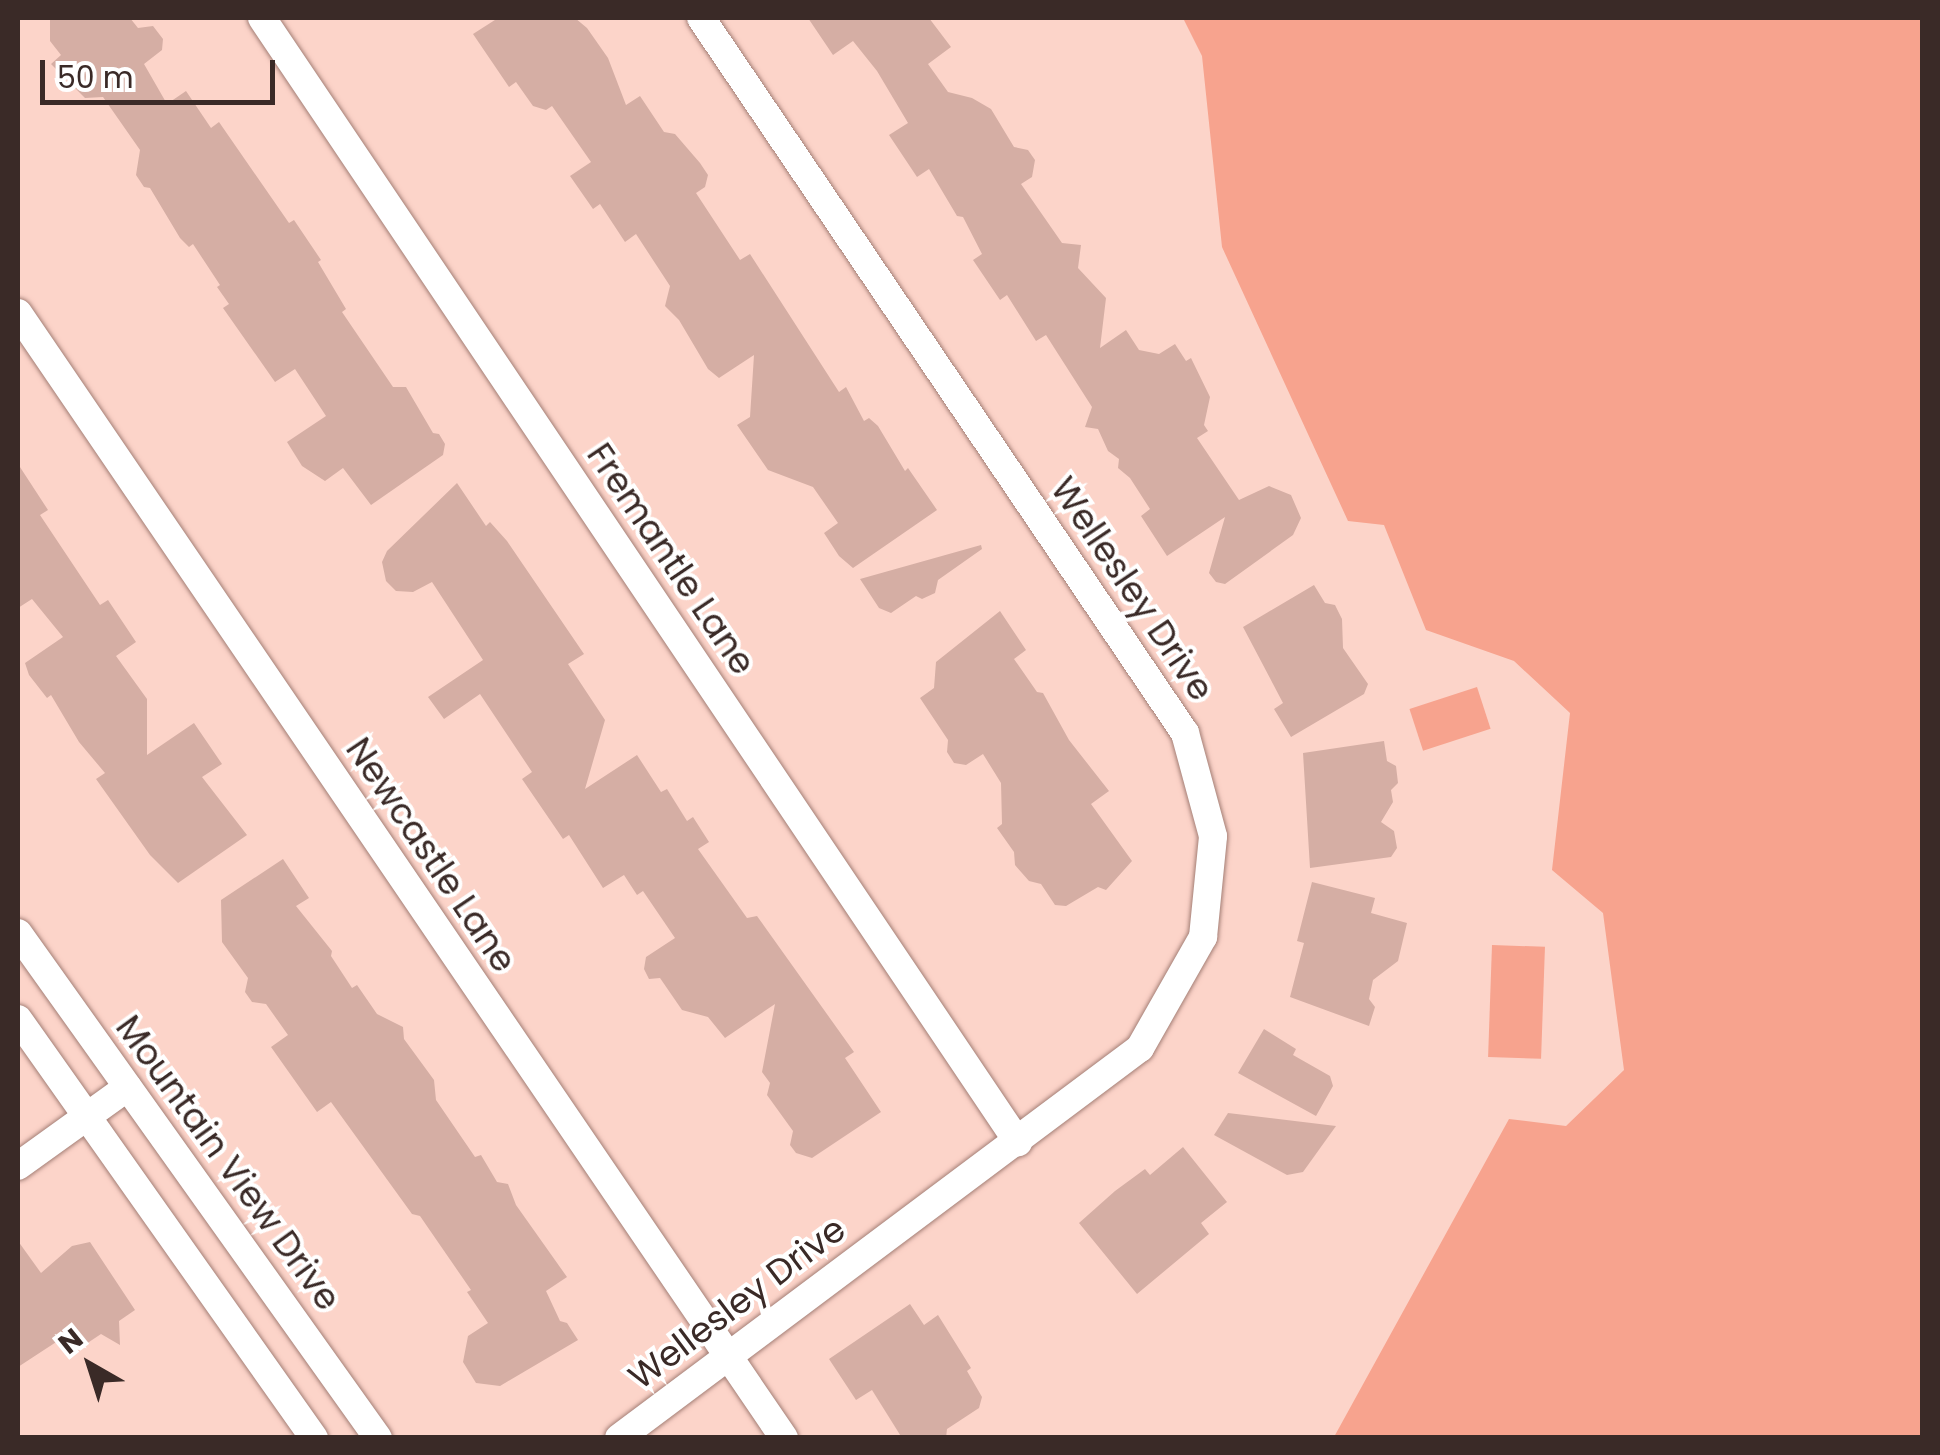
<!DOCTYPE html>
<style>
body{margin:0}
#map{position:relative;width:1940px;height:1455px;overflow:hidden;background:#fcd4c9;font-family:Poppins,sans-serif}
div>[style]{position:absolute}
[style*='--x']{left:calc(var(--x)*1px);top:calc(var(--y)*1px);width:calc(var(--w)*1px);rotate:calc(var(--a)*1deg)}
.green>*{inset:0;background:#f7a38e;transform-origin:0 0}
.building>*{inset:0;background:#d5aea4}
.roads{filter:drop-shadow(0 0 2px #a47f76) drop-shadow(0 0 2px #a47f76)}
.minor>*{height:28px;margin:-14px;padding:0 14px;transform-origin:14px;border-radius:14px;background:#fff}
span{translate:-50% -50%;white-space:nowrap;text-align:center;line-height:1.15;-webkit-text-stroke:8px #fff;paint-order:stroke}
.street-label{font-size:35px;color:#3a2a27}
.frame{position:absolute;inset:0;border:20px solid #3a2a27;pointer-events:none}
.north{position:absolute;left:40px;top:1315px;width:100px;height:100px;-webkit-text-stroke:8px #fff;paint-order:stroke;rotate:321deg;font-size:28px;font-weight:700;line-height:40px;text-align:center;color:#3a2a27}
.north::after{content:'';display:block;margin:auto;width:35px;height:45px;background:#3a2a27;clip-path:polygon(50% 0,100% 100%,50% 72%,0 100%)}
.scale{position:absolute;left:40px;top:60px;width:235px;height:45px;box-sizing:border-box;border:5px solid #3a2a27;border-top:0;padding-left:12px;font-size:30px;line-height:35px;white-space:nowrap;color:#3a2a27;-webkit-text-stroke:8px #fff;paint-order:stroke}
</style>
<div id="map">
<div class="green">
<div style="clip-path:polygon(1183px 18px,1922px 18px,1922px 1437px,1334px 1437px,1509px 1119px,1566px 1126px,1624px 1070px,1603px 913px,1552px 870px,1570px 713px,1514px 661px,1426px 630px,1384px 525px,1348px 521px,1222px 247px,1202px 56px)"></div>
<div style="left:1477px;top:687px;width:44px;height:71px;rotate:72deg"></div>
<div style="left:1492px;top:945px;width:53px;height:112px;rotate:2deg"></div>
</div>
<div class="building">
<div style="clip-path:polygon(50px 18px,130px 18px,138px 28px,153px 26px,163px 39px,162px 50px,144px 64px,167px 104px,186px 91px,211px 128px,219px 122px,289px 223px,294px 220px,321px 260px,318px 262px,346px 309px,342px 312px,393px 387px,406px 387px,433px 433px,439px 434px,445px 444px,443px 455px,371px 505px,343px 468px,325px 481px,302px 466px,287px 442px,326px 416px,295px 369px,275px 382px,223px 308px,229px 304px,217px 287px,220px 285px,193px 244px,189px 247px,180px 238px,150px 188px,144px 187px,136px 175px,140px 150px,103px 97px,85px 98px,51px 64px,61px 55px,50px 41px)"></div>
<div style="clip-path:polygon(498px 18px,575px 18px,587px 28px,608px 58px,626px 105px,640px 96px,664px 132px,675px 134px,700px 163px,708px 175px,705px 187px,696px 193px,740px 260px,750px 254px,839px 392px,846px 387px,864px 421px,869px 418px,878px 426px,905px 471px,908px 468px,937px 510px,853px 568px,839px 556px,824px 533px,838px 523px,813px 487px,768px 470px,737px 425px,750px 417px,754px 355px,719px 378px,708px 369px,679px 320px,665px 306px,670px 286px,636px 234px,625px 242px,600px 204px,593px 209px,570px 176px,591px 162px,552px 106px,546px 110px,533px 106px,516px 82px,509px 87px,473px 34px)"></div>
<div style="clip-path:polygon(808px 18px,929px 18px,951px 47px,928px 64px,948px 92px,972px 98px,991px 109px,1014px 147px,1028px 150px,1035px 160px,1032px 177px,1021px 184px,1062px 243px,1081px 245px,1078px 268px,1106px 298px,1100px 348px,1126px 330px,1139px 350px,1159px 354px,1175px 344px,1186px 361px,1191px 358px,1210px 397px,1204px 425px,1208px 431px,1197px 438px,1239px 500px,1269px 486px,1291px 495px,1301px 518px,1293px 535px,1225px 584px,1216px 582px,1209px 573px,1225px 517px,1167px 556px,1141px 516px,1150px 509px,1130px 478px,1118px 468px,1119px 459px,1108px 451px,1098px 429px,1085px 427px,1092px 407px,1046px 335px,1036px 341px,1007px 295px,1000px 300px,973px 260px,982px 254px,963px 217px,957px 216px,929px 169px,917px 177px,889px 135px,908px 123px,877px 71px,853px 41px,833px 55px)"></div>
<div style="clip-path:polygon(18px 464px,48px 510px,40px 515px,100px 605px,108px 600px,136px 642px,116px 656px,147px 699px,147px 755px,194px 723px,222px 764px,202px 777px,247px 835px,178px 883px,150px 855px,96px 779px,105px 773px,79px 742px,51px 695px,47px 698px,29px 675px,25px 663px,63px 637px,32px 599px,18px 608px)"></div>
<div style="clip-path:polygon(457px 483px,486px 526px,490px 522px,507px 541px,584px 654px,568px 664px,605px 720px,585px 789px,637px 755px,661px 792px,667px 789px,687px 821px,693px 817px,709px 842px,698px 849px,747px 918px,757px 916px,854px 1052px,845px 1058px,881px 1112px,812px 1158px,796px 1153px,790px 1145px,793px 1131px,767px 1095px,770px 1083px,762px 1072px,775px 1004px,725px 1038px,708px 1017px,682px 1010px,660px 978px,649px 979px,644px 969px,646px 957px,675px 938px,643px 891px,637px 895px,624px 875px,603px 888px,569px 835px,563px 839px,522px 779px,532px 772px,480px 694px,444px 719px,428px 697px,483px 660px,432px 582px,413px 592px,396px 591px,386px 581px,382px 562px,387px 551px)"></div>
<div style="clip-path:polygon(981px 545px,982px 549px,938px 580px,935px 593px,922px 599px,916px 596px,891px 613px,879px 608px,860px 579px)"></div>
<div style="clip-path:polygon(1314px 585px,1325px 603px,1335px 605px,1342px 619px,1343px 648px,1368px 684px,1364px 694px,1291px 737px,1274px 709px,1283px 703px,1243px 627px)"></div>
<div style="clip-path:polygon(1000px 611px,1026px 650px,1014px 659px,1037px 692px,1043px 693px,1069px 740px,1109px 791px,1091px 804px,1132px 861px,1106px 890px,1098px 887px,1066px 906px,1055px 905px,1041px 884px,1029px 881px,1015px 865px,1014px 852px,997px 828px,1002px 824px,1001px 783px,983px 754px,966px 765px,954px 763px,947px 752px,948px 740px,920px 698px,934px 688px,936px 662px)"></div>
<div style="clip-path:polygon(1384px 741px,1387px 761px,1396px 766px,1398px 783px,1391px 790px,1393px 802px,1381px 822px,1394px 831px,1397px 848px,1391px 857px,1310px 868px,1303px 753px)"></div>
<div style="clip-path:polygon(283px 859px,309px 898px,296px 906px,332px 951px,331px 956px,352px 988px,357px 985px,377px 1014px,403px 1027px,404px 1039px,434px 1080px,436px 1100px,475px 1157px,481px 1155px,497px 1182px,508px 1184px,516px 1205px,567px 1277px,546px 1291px,560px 1321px,567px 1323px,578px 1340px,500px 1386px,476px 1383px,463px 1362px,468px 1336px,488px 1323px,467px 1292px,471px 1290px,420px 1216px,412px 1214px,331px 1102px,317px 1112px,271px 1047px,288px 1035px,266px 1004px,252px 1002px,245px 992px,248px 978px,222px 942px,221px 900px)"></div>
<div style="clip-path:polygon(1312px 882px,1375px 898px,1371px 913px,1407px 923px,1398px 961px,1373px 980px,1369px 999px,1375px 1007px,1369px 1026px,1290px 997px,1304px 943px,1297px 941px)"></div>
<div style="clip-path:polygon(1264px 1029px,1296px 1049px,1293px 1055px,1330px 1076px,1333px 1086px,1316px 1116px,1238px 1073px)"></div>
<div style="clip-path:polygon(1228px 1113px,1336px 1126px,1303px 1172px,1287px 1175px,1214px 1135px)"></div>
<div style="clip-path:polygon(1183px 1147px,1227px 1202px,1201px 1223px,1209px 1234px,1137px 1294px,1079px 1223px,1115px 1191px,1145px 1169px,1150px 1175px)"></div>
<div style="clip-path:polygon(18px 1241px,41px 1273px,72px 1246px,90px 1242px,135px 1310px,119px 1321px,120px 1345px,101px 1334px,83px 1346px,73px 1331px,18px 1367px)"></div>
<div style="clip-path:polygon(910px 1304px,924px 1325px,938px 1315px,971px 1368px,967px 1371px,982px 1397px,979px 1408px,947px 1429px,946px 1438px,902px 1438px,872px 1390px,856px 1400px,829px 1359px)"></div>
</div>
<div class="roads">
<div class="minor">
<div style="--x:262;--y:18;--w:1355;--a:56.08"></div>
<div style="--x:18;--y:313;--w:1361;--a:55.75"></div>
<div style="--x:18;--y:933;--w:620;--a:54.52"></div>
<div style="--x:18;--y:1019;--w:513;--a:54.76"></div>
<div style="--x:18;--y:1166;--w:135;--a:-35.7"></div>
<div style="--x:619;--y:1438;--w:651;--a:-36.82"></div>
<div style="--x:1140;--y:1048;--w:128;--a:-60.4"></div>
<div style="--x:1203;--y:937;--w:101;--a:-84.3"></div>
<div style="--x:1213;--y:836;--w:107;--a:-105.2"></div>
<div style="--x:1185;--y:733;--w:863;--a:-124.09"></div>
</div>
</div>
<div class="street-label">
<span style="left:671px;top:559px;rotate:56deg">Fremantle Lane</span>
<span style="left:1132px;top:589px;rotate:56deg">Wellesley Drive</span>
<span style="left:431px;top:855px;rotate:56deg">Newcastle Lane</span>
<span style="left:228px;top:1163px;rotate:54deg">Mountain View Drive</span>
<span style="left:737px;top:1303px;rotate:-37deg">Wellesley Drive</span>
</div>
<div class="frame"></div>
<div class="north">N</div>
<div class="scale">50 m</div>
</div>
